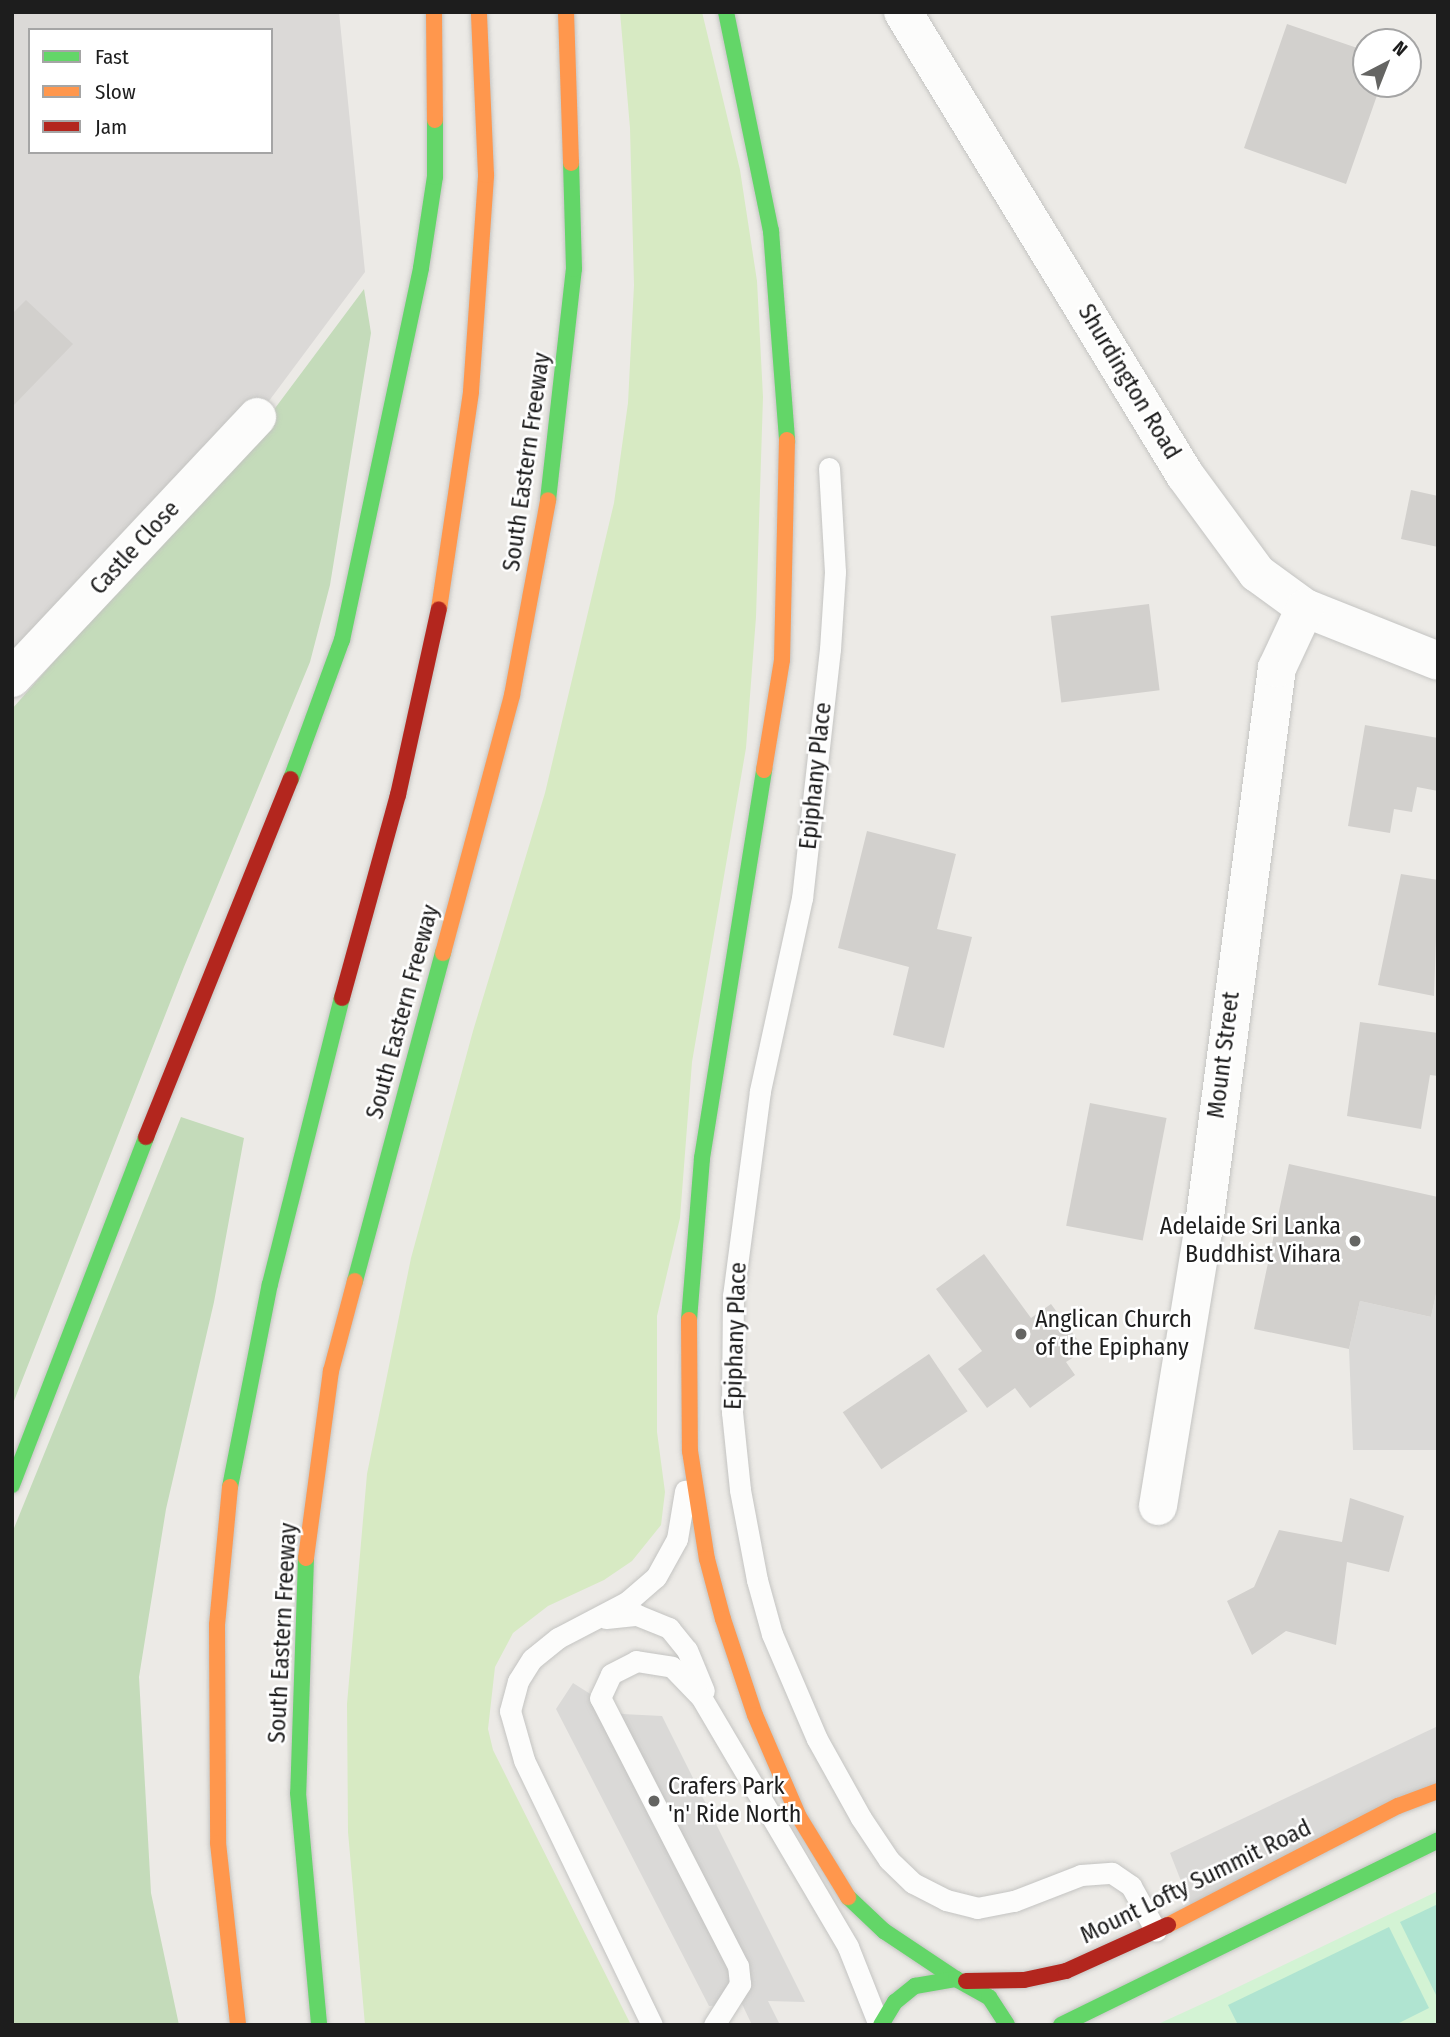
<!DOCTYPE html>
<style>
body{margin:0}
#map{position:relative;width:1450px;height:2037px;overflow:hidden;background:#eceae6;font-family:"Fira Sans Condensed",sans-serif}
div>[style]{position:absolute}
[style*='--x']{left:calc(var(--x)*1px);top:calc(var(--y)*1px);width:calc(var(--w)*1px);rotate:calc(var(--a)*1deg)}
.residential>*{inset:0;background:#dbd9d7}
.religious>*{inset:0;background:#dad9d7}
.grass>*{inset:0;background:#d7eac3}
.forest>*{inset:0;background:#c4dbba}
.park>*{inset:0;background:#d3f3d4}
.pitch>*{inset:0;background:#b0e4d1}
.building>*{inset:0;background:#d2d0cd;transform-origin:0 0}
.roads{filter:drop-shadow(0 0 2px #c4c4c2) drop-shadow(0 0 2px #c4c4c2)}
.lane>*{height:21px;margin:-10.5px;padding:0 10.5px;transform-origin:10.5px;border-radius:10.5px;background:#fcfcfb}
.street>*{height:38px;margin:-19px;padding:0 19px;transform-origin:19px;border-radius:19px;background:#fcfcfb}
.fast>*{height:16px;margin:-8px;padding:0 8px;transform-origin:8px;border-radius:8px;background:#63d668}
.slow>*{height:16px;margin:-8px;padding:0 8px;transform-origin:8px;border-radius:8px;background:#ff974d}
.jam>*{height:16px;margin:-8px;padding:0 8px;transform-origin:8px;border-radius:8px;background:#b3261e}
.dots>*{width:19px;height:19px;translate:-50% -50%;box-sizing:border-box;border:4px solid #fff;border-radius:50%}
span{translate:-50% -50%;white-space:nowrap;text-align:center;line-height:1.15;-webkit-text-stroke:5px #fff;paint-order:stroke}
.street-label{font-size:24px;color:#1d1d1d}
.poi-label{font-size:24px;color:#1d1d1d}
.right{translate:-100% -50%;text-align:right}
.left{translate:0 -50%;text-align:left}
.frame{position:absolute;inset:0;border:14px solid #1d1d1d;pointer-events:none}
.legend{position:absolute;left:28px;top:28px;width:245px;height:126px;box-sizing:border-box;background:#fff;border:2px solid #a5a5a5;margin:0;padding:9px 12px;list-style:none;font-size:21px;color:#1d1d1d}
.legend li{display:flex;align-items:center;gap:14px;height:35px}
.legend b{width:35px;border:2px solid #a5a5a5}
.north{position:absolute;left:1352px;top:28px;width:70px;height:70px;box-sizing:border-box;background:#fff;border:2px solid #a5a5a5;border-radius:50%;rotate:42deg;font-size:19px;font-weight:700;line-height:28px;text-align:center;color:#1d1d1d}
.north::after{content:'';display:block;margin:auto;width:24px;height:32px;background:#656563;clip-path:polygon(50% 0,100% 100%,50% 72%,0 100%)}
</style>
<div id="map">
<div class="residential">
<div style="clip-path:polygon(evenodd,12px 12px,339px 12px,365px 272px,257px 417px,12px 678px,12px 12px,30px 30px,271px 30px,271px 152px,30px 152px,30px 30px)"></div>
</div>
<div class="religious">
<div style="clip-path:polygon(1438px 1285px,1438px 1450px,1353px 1450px,1349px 1349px,1360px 1301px,1431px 1317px)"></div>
<div style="clip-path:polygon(573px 1683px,622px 1714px,662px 1716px,805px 2002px,768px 2001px,780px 2025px,752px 2025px,742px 2004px,709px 2006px,556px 1709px)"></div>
<div style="clip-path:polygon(1438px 1726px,1438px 1791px,1194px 1914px,1170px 1853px)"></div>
</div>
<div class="grass">
<div style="clip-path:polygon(620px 12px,702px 12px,740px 170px,757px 281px,763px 397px,756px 617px,746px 748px,692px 1062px,680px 1218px,657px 1316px,657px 1432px,665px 1492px,661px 1525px,632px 1561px,604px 1580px,548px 1606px,513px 1633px,495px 1667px,488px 1729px,493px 1750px,631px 2025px,365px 2025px,348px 1832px,347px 1704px,367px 1474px,411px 1258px,473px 1031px,545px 793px,614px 503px,628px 403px,634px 285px,630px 128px)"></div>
</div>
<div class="forest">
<div style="clip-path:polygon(364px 289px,371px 333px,330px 585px,310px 662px,184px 967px,12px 1406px,12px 709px,264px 423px)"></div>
<div style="clip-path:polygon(181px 1117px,244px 1138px,214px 1302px,166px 1509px,139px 1677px,151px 1893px,179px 2025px,12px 2025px,12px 1533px)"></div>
</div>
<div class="park">
<div style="clip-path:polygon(1438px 1891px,1438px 2025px,1156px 2025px,1215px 1998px)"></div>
</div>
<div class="pitch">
<div style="clip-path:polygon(1438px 1904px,1438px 1999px,1400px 1922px)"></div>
<div style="clip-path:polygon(1389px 1927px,1429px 2008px,1395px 2025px,1238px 2025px,1228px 2005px)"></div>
</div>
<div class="building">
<div style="clip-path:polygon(1287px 24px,1366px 51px,1366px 84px,1381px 84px,1346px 184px,1244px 148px)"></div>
<div style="clip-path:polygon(26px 300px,73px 344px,12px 407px,12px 314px)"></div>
<div style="clip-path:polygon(1411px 490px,1438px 496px,1438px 547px,1401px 539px)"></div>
<div style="left:1149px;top:604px;width:87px;height:99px;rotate:83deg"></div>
<div style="clip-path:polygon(1365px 725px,1438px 738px,1438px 791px,1417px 787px,1412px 812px,1394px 809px,1390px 833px,1348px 826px)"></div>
<div style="clip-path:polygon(867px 831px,956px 854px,937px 929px,972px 937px,944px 1048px,893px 1035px,909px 967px,838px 948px)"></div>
<div style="clip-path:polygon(1401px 874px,1438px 880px,1434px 996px,1378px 985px)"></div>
<div style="clip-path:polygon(1360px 1022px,1438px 1033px,1438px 1076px,1430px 1075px,1421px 1129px,1347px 1116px)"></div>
<div style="left:1090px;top:1103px;width:78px;height:125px;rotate:11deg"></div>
<div style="clip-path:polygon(1289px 1164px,1438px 1197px,1438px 1285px,1431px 1317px,1360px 1301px,1349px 1349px,1254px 1329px)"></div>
<div style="clip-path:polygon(984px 1254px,1031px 1318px,1051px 1304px,1085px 1350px,1066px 1362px,1075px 1375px,1030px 1408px,1015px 1388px,987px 1408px,958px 1369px,982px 1351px,936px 1289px)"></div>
<div style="left:929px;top:1354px;width:69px;height:104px;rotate:56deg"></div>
<div style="clip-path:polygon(1350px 1498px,1404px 1516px,1389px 1572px,1347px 1562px,1336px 1645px,1286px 1631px,1252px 1655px,1227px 1601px,1254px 1587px,1279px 1530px,1342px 1542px)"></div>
</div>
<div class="roads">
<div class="lane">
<div style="--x:829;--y:468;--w:104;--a:86.7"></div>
<div style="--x:835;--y:572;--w:77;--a:93.7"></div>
<div style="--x:830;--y:649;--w:251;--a:96.4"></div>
<div style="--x:802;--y:898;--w:198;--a:102.3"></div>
<div style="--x:760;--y:1091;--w:206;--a:97.5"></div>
<div style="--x:733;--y:1295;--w:117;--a:90.5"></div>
<div style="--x:732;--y:1412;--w:78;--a:84.1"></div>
<div style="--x:740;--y:1490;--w:92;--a:79.3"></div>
<div style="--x:757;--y:1580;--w:56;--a:74.5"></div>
<div style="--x:772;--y:1634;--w:114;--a:66.8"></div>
<div style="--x:817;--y:1739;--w:90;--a:60.9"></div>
<div style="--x:861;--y:1818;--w:50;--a:56.3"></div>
<div style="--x:889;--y:1860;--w:33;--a:44"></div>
<div style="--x:913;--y:1883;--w:37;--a:27"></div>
<div style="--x:946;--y:1900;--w:32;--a:14"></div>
<div style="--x:977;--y:1908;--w:38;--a:-11"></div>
<div style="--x:1014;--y:1901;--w:72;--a:-21.2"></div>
<div style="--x:1081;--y:1875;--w:31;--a:-4"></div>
<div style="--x:1112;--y:1873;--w:23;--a:34"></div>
<div style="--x:1131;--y:1886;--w:51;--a:60.9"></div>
<div style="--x:606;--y:1618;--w:31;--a:-6"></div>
<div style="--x:637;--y:1615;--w:35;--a:22"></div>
<div style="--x:669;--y:1628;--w:28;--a:51"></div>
<div style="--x:687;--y:1650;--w:44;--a:67.5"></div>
<div style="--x:652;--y:2025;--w:294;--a:-115.8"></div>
<div style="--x:524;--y:1760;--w:51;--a:-105.9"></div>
<div style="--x:510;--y:1711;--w:31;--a:-75"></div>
<div style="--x:518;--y:1681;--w:26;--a:-58"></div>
<div style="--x:532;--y:1659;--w:33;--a:-39"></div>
<div style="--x:558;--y:1638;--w:78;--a:-27.6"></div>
<div style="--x:627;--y:1602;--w:38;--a:-41"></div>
<div style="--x:656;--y:1577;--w:43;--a:-61.1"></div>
<div style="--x:677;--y:1539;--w:49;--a:-80.5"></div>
<div style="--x:714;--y:2025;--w:49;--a:-57.6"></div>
<div style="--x:740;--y:1984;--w:18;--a:-96"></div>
<div style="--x:738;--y:1966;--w:301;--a:-117.2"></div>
<div style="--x:600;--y:1698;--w:26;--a:-65"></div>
<div style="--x:611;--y:1674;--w:28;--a:-27"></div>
<div style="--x:636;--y:1661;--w:36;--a:9"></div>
<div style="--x:672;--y:1667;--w:42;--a:46"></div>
<div style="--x:701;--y:1697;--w:290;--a:59.5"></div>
<div style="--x:848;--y:1947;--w:84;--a:68.3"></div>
</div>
<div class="street">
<div style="--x:903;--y:12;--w:542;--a:58.66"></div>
<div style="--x:1185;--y:475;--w:122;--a:53.7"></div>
<div style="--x:1257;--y:573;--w:59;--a:36.1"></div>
<div style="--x:1305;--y:608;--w:143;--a:21.7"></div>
<div style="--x:12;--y:678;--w:358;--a:-46.8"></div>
<div style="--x:1158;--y:1506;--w:278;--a:-80.7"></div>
<div style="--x:1203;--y:1232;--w:569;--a:-82.53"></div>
<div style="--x:1277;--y:668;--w:66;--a:-65"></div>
</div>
<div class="fast">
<div style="--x:726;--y:12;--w:224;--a:78.4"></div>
<div style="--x:771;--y:231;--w:210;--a:85.6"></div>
<div style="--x:548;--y:500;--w:232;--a:-83.6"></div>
<div style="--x:574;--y:269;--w:106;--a:-91.6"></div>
<div style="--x:291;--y:779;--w:148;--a:-69.9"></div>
<div style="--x:342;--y:640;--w:380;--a:-78"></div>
<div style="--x:421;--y:268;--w:92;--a:-81.3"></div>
<div style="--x:435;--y:177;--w:57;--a:-90"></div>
<div style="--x:355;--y:1281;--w:340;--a:-75"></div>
<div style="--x:689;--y:1320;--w:163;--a:-85.4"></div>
<div style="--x:702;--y:1158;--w:393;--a:-80.9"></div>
<div style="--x:12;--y:1485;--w:373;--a:-68.9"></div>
<div style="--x:230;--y:1487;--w:207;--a:-78.9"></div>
<div style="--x:270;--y:1284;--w:295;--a:-75.9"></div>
<div style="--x:306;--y:1558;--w:235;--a:91.9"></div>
<div style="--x:298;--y:1793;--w:233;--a:84.8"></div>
<div style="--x:848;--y:1897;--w:50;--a:43.4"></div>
<div style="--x:884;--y:1931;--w:87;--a:33.7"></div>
<div style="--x:881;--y:2025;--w:27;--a:-59"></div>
<div style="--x:895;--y:2002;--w:26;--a:-39"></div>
<div style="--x:915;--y:1986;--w:42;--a:-9.7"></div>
<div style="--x:956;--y:1979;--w:38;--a:29"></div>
<div style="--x:989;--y:1997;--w:33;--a:57"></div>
<div style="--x:1061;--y:2025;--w:420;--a:-26.1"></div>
</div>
<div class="slow">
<div style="--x:434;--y:12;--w:108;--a:89.5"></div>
<div style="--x:566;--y:12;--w:151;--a:88.1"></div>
<div style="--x:439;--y:609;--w:220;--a:-81.6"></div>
<div style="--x:471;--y:391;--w:217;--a:-86"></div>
<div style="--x:486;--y:175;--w:163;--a:-92.5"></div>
<div style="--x:764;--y:770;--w:111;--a:-80.7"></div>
<div style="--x:782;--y:660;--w:220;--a:-88.7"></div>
<div style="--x:443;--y:953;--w:267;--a:-75"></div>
<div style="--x:512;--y:695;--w:198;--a:-79.5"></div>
<div style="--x:689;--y:1320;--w:131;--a:89.6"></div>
<div style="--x:690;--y:1451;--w:109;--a:81.1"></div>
<div style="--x:707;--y:1559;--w:62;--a:75.1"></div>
<div style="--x:723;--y:1619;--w:101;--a:71.6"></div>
<div style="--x:755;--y:1715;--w:111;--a:66.7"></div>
<div style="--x:799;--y:1817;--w:94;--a:58.5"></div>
<div style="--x:230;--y:1487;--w:139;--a:95.4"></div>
<div style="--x:217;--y:1625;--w:218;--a:89.7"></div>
<div style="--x:218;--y:1843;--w:183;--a:83.7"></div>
<div style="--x:306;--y:1558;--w:189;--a:-82.4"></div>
<div style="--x:331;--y:1371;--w:93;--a:-75.1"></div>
<div style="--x:1168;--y:1925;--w:259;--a:-27.4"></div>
<div style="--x:1398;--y:1806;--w:43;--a:-20.6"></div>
</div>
<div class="jam">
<div style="--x:342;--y:998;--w:211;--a:-74.6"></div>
<div style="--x:398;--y:795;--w:190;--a:-77.6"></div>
<div style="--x:146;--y:1137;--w:386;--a:-68"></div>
<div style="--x:966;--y:1981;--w:58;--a:-1"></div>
<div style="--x:1024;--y:1980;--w:43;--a:-12.1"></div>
<div style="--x:1066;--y:1971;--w:112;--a:-24.3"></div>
</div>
</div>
<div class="dots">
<div style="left:1355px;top:1241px;background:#656563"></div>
<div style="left:1021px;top:1334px;background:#656563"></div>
<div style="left:654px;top:1801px;background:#656563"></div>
</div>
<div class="street-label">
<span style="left:1129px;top:382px;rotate:59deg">Shurdington Road</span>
<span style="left:527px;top:462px;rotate:-82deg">South Eastern Freeway</span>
<span style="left:135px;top:548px;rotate:-47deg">Castle Close</span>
<span style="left:816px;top:776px;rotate:-84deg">Epiphany Place</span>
<span style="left:403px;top:1012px;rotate:-75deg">South Eastern Freeway</span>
<span style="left:1224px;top:1055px;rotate:-83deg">Mount Street</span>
<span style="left:736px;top:1336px;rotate:-88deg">Epiphany Place</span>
<span style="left:283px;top:1633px;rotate:-87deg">South Eastern Freeway</span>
<span style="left:1196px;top:1882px;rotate:-26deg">Mount Lofty Summit Road</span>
</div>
<div class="poi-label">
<span class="right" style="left:1341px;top:1241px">Adelaide Sri Lanka<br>Buddhist Vihara</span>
<span class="left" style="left:1035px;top:1334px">Anglican Church<br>of the Epiphany</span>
<span class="left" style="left:668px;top:1801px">Crafers Park<br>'n' Ride North</span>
</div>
<div class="frame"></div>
<ul class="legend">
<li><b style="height:9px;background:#63d668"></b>Fast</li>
<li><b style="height:9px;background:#ff974d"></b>Slow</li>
<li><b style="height:9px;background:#b3261e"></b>Jam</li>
</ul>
<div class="north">N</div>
</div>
